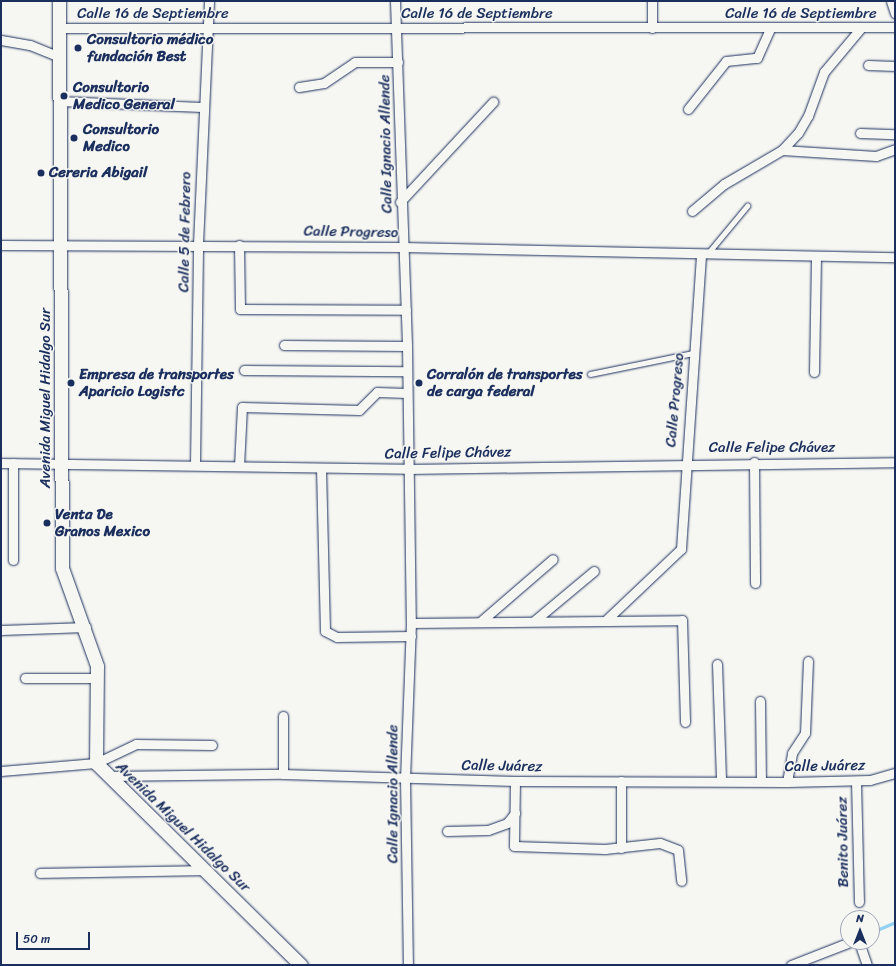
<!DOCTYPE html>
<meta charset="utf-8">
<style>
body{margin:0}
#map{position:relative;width:896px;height:966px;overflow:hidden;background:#f6f6f2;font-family:Sriracha,sans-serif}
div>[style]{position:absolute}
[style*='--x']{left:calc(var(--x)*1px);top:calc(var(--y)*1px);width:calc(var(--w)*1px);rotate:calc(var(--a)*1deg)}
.stream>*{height:3px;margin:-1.5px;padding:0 1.5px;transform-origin:1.5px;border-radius:1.5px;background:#91d1f2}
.roads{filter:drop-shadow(0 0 1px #1b2f5e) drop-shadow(0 0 1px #1b2f5e)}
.lane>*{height:4.5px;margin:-2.25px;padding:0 2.25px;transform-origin:2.25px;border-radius:2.25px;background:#f6f6f2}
.street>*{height:9px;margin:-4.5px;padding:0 4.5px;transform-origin:4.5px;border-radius:4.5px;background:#f6f6f2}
.secondary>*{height:13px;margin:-6.5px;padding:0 6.5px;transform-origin:6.5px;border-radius:6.5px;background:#f6f6f2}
.dots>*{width:11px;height:11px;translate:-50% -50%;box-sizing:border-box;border:2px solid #f6f6f2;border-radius:50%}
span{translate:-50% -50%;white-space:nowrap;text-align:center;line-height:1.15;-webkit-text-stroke:3px #f6f6f2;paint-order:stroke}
.street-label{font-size:15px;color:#1b2f5e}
.poi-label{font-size:15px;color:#1b2f5e;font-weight:700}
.left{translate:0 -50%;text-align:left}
.frame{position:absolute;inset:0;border:2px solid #1b2f5e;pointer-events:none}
.north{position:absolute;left:840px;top:910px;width:40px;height:40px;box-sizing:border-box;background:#f6f6f2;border:1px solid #9ea6b7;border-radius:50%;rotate:0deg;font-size:11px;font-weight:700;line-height:16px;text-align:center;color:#1b2f5e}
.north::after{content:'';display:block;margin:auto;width:14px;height:18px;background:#1b2f5e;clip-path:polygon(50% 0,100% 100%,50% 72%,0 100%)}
.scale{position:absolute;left:16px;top:932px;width:74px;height:18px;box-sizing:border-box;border:2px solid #1b2f5e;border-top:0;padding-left:5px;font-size:12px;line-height:14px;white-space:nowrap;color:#1b2f5e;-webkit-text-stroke:3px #f6f6f2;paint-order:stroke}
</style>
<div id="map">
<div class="stream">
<div style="--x:872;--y:932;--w:25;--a:-23"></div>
</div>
<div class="roads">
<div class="lane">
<div style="--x:709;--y:252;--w:60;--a:-50.4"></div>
<div style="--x:590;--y:374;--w:105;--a:-11.5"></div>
</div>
<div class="street">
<div style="--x:395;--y:1;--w:345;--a:88"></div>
<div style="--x:407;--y:346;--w:277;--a:89.2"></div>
<div style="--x:411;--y:623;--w:155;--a:92.2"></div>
<div style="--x:405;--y:778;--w:187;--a:89.1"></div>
<div style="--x:652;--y:1;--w:27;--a:90"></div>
<div style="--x:891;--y:1;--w:13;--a:72"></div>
<div style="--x:59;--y:28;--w:836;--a:-0.07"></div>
<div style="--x:1;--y:40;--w:29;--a:10"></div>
<div style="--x:30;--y:45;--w:31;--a:22"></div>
<div style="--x:868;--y:65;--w:27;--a:2"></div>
<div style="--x:299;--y:87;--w:25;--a:-9"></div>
<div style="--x:324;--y:83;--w:37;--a:-34"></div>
<div style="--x:355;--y:62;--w:43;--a:0"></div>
<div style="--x:58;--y:101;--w:145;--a:2.4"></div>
<div style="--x:688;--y:109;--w:61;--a:-51.6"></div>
<div style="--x:726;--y:61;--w:31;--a:-6"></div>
<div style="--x:757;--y:58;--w:32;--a:-66"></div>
<div style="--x:860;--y:133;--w:35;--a:2"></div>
<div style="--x:782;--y:150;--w:94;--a:3.7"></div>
<div style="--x:876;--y:156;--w:20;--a:-20"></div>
<div style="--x:400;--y:202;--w:137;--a:-47.1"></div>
<div style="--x:692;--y:211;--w:42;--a:-40.2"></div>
<div style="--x:724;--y:184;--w:67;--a:-30.4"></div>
<div style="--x:782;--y:150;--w:23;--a:-47"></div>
<div style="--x:798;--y:133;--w:20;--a:-60"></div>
<div style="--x:808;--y:116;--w:47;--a:-70"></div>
<div style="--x:824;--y:72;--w:56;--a:-50.1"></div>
<div style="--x:1;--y:245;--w:402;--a:0.3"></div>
<div style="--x:403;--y:247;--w:492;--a:1.2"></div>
<div style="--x:239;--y:245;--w:64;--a:89.1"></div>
<div style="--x:240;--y:309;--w:166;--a:0.3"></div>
<div style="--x:284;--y:345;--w:123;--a:0.5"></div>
<div style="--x:244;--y:370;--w:163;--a:0.4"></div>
<div style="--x:814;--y:372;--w:115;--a:-89"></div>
<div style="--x:754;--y:462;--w:121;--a:89.5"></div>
<div style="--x:1;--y:463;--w:406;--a:0.8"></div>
<div style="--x:407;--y:469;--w:488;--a:-0.8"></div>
<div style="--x:13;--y:463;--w:97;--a:90"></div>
<div style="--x:195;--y:465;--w:221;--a:-89.2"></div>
<div style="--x:198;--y:244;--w:243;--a:-87.4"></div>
<div style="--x:239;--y:466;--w:59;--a:-87.1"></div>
<div style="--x:242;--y:407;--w:117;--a:1.5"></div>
<div style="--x:359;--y:410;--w:25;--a:-45"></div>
<div style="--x:377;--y:392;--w:30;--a:2"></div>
<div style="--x:321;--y:468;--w:163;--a:88.6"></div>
<div style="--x:325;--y:631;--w:13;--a:27"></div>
<div style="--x:337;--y:637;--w:74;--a:-0.8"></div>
<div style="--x:534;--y:621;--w:78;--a:-39.8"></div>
<div style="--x:605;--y:621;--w:105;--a:-43.5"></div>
<div style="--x:681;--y:549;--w:296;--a:-86.1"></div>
<div style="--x:480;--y:622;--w:96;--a:-40.8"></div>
<div style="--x:411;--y:623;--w:271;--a:-0.6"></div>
<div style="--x:682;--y:620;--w:102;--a:88.3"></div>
<div style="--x:1;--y:630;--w:85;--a:-2"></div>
<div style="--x:717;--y:664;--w:117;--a:88"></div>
<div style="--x:25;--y:678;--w:73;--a:0"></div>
<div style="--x:760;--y:701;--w:80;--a:89.3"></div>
<div style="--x:1;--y:771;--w:95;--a:-4.8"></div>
<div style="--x:96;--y:763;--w:44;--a:-25.4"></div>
<div style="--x:136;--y:744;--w:76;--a:0.8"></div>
<div style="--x:283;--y:774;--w:58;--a:-90"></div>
<div style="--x:108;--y:776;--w:175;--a:-0.7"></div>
<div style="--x:283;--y:774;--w:232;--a:1.7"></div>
<div style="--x:515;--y:781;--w:272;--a:0.2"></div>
<div style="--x:787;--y:782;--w:83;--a:-1.4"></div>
<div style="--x:870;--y:780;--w:26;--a:-16"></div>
<div style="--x:515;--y:781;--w:65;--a:90.9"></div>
<div style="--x:514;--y:846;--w:91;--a:1.9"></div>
<div style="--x:605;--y:849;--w:55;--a:-6.2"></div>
<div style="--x:660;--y:843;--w:19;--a:21"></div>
<div style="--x:678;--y:850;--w:31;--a:84"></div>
<div style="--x:856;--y:781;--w:121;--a:88.6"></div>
<div style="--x:787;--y:782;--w:29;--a:-80"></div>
<div style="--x:792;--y:753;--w:24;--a:-57"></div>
<div style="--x:805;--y:733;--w:72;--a:-87.6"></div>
<div style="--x:447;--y:831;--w:41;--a:-1.4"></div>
<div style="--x:488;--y:830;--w:20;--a:-20"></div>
<div style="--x:507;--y:823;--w:13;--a:-51"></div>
<div style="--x:621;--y:848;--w:67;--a:-90"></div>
<div style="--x:40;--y:873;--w:165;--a:-1"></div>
<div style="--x:859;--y:942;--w:24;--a:71"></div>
<div style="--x:791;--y:965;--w:63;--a:-21.3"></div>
</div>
<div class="secondary">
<div style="--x:59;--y:1;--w:567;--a:89.7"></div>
<div style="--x:62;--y:568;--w:104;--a:70.3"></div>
<div style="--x:97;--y:666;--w:97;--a:90.6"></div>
<div style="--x:96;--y:763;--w:288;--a:44.6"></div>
</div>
</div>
<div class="dots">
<div style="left:78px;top:48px;background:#1b2f5e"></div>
<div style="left:64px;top:96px;background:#1b2f5e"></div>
<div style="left:74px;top:138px;background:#1b2f5e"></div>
<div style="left:41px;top:173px;background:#1b2f5e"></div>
<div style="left:71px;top:383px;background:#1b2f5e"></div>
<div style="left:419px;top:383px;background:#1b2f5e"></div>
<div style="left:47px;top:523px;background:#1b2f5e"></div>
</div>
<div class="street-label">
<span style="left:153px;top:14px">Calle 16 de Septiembre</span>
<span style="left:477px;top:14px">Calle 16 de Septiembre</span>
<span style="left:801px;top:14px">Calle 16 de Septiembre</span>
<span style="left:386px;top:144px;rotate:-91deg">Calle Ignacio Allende</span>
<span style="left:185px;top:232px;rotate:-89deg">Calle 5 de Febrero</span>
<span style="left:351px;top:232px;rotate:1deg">Calle Progreso</span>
<span style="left:46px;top:398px;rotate:-90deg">Avenida Miguel Hidalgo Sur</span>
<span style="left:675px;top:400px;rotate:-85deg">Calle Progreso</span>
<span style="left:772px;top:448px">Calle Felipe Chávez</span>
<span style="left:448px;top:453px;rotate:-1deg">Calle Felipe Chávez</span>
<span style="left:502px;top:766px;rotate:1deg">Calle Juárez</span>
<span style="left:825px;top:766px;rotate:-1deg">Calle Juárez</span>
<span style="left:393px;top:794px;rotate:-90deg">Calle Ignacio Allende</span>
<span style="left:183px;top:827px;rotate:44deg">Avenida Miguel Hidalgo Sur</span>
<span style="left:843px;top:842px;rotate:-91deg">Benito Juárez</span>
</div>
<div class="poi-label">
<span class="left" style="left:87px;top:48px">Consultorio médico<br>fundación Best</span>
<span class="left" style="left:73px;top:96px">Consultorio<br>Medico General</span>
<span class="left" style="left:83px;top:138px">Consultorio<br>Medico</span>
<span class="left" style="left:49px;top:173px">Cereria Abigail</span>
<span class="left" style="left:79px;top:383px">Empresa de transportes<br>Aparicio Logistc</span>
<span class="left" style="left:427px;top:383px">Corralón de transportes<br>de carga federal</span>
<span class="left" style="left:55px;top:523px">Venta De<br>Granos Mexico</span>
</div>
<div class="frame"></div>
<div class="north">N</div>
<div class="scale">50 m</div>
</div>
